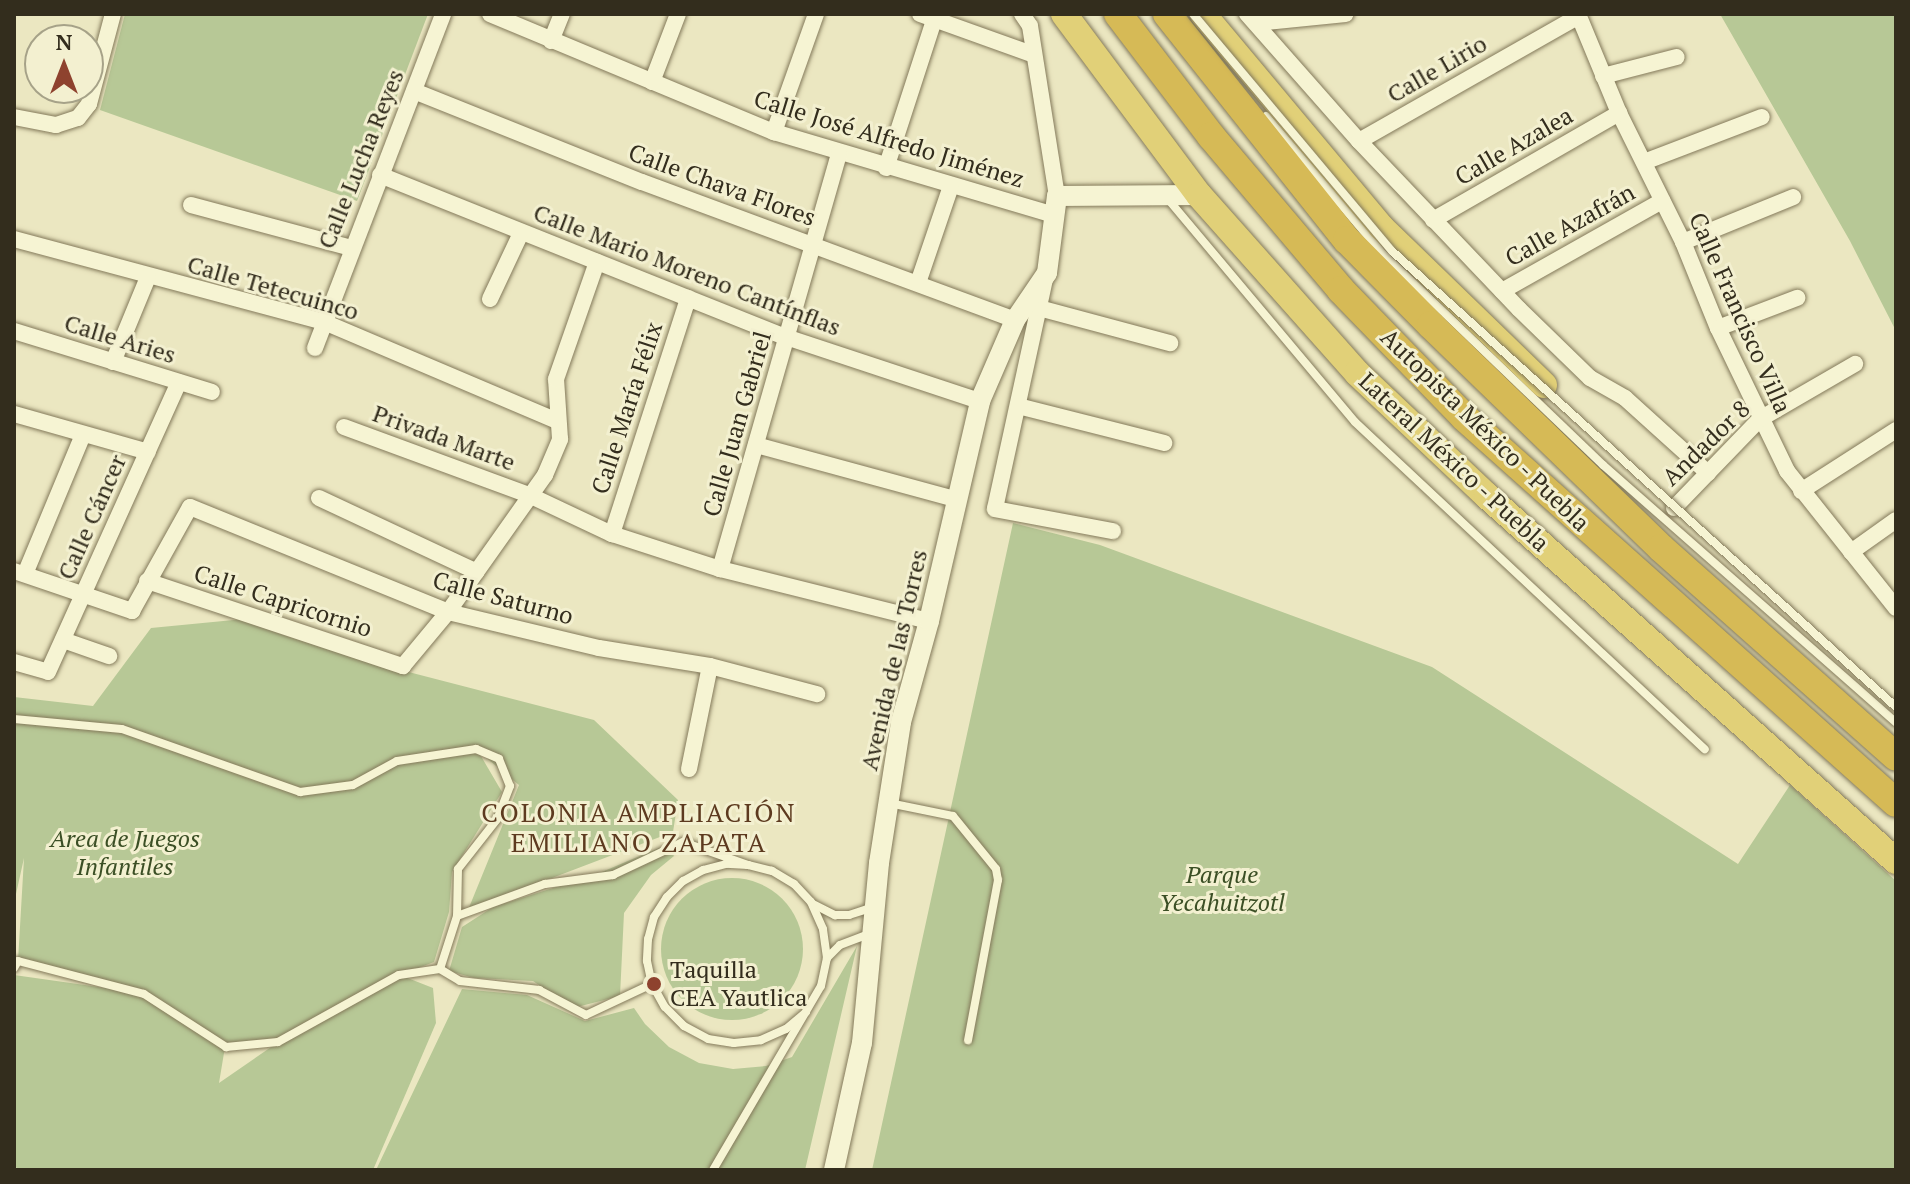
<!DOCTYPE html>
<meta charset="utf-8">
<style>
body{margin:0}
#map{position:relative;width:1910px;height:1184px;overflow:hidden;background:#ebe7c1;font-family:"PT Serif",serif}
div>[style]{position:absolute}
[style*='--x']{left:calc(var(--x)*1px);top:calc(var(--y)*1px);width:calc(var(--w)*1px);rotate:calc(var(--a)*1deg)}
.green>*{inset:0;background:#b7c896}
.round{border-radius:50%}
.roads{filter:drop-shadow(0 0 2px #83795a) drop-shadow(0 0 2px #83795a)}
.service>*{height:8px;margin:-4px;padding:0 4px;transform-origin:4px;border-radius:4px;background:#f6f4d3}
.minor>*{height:16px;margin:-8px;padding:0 8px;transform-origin:8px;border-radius:8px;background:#f6f4d3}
.tertiary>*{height:20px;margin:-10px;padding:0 10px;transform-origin:10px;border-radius:10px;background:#f6f4d3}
.trunk>*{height:26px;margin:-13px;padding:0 13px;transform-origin:13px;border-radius:13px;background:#e1d078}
.motorway>*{height:28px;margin:-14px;padding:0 14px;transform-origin:14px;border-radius:14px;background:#d6ba56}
.bridges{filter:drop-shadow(0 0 2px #83795a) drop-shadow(0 0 2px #83795a)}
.service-bridge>*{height:8px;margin:-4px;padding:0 4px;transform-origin:4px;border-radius:4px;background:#f6f4d3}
.dots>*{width:22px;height:22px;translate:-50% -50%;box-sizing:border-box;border:4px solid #f3f0d0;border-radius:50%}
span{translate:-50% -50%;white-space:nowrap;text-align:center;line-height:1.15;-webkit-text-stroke:6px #f3f0d0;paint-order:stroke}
.street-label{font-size:24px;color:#332d1d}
.park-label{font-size:24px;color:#3b4f25;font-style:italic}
.poi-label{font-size:24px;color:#332d1d}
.left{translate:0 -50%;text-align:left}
.neighbourhood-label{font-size:26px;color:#5d3a1f;letter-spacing:2px}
.frame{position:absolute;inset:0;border:16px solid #332d1d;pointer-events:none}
.north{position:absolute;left:24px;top:24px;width:80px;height:80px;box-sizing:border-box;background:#f3f0d0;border:2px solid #a6a288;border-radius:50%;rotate:0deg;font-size:22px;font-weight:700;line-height:32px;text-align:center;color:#332d1d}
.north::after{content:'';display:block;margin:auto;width:28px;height:36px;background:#8e422e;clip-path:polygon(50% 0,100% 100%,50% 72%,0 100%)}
</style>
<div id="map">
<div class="green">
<div style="clip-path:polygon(125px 14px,428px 14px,357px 201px,100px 110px)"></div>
<div style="clip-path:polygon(1720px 14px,1896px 14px,1896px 331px,1850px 241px)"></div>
<div style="clip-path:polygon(1013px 523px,1100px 545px,1432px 667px,1738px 864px,1790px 785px,1896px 881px,1896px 1170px,872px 1170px)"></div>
<div style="clip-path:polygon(evenodd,244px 619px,397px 669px,594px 720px,678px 800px,673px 832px,468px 910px,519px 785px,478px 751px,502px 792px,452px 872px,449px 912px,434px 962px,400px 975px,433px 988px,436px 1023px,373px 1170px,24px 1170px,14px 1167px,14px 975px,127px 991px,18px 961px,24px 858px,14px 903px,14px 697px,93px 706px,151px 628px,244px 619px,277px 1043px,219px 1083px,225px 1047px,277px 1043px)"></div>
<div style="clip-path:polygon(666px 845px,674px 856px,651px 875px,624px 913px,620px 996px,573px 1008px,533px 981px,474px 978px,449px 971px,462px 927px,493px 907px,597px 874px)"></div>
<div class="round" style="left:661px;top:878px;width:142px;height:142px"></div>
<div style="clip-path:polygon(857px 946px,805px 1170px,376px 1170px,462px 989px,527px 995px,585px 1021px,634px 1008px,645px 1024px,669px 1047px,699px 1063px,733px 1069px,766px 1066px,792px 1057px)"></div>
</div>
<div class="roads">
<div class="service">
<div style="--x:1266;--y:116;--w:181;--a:49.7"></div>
<div style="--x:1383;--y:254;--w:305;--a:43.8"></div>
<div style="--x:1603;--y:465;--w:390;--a:41.3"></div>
<div style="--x:1167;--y:198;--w:292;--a:50"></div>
<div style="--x:1355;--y:422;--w:479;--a:43.1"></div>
<div style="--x:14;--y:719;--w:108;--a:5.3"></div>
<div style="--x:122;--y:729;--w:189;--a:19.5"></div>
<div style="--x:300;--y:792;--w:53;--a:-7.5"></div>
<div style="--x:353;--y:785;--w:50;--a:-28.6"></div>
<div style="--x:397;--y:761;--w:80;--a:-8.6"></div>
<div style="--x:476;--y:749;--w:25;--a:23"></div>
<div style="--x:499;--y:759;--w:29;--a:68"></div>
<div style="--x:510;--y:786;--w:34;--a:111"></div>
<div style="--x:498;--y:818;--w:65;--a:128.1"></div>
<div style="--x:458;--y:869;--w:47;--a:91.2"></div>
<div style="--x:457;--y:916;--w:94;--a:-20"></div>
<div style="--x:545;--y:884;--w:69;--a:-7.5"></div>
<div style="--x:613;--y:875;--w:77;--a:-25.2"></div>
<div style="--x:683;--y:842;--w:69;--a:19.5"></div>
<div style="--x:889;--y:803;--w:65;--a:11.5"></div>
<div style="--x:953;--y:816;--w:68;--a:50.9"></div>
<div style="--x:996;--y:869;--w:11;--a:80"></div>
<div style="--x:998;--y:880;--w:163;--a:100.6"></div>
<div style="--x:813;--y:904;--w:25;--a:27"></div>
<div style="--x:835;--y:915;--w:14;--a:0"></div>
<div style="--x:849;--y:915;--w:23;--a:-18"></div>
<div style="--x:827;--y:958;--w:18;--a:-45"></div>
<div style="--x:840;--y:945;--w:33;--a:-21"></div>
<div style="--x:14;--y:968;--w:8;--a:-60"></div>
<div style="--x:18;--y:961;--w:130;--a:14.7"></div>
<div style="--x:144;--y:994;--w:98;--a:32.9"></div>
<div style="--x:226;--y:1047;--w:52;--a:-5.5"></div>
<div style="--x:278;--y:1042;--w:138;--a:-29"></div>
<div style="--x:399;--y:975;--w:41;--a:-8.3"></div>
<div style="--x:440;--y:969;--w:56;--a:-72.2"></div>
<div style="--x:440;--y:969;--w:23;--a:31"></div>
<div style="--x:460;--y:981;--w:80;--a:6.5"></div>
<div style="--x:539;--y:990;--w:53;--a:28"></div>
<div style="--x:586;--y:1015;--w:73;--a:-25.2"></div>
<div style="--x:713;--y:1170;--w:213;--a:-59.6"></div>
<div style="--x:821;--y:986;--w:29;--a:-78"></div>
<div style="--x:827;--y:958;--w:29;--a:-98"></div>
<div style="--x:823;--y:929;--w:30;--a:-114"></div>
<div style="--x:811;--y:902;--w:25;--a:-133"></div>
<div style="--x:794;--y:884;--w:26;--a:-149"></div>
<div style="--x:772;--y:871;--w:25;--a:-166"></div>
<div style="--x:748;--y:865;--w:22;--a:-177"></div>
<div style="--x:726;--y:864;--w:24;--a:165"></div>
<div style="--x:703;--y:870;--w:23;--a:151"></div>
<div style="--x:683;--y:881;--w:23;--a:135"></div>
<div style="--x:667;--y:897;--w:24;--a:123"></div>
<div style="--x:654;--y:917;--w:23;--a:105"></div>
<div style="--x:648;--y:939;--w:22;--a:93"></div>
<div style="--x:647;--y:961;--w:24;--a:78"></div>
<div style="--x:652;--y:984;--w:26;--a:61"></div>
<div style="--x:665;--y:1007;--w:27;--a:45"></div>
<div style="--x:684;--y:1026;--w:27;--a:28"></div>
<div style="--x:708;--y:1039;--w:26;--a:9"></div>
<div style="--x:734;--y:1043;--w:27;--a:-6"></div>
<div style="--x:761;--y:1040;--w:27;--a:-24"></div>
<div style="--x:786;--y:1029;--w:26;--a:-40"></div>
</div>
<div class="minor">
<div style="--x:490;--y:14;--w:308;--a:22.6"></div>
<div style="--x:774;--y:132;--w:292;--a:16.5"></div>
<div style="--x:920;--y:14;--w:119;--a:19.7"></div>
<div style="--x:1022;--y:14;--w:14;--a:56"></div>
<div style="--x:1030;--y:26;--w:172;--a:81"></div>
<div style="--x:1247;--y:14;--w:169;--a:48.6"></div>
<div style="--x:1359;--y:141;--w:232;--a:46.4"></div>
<div style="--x:1519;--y:309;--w:99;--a:44.2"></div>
<div style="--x:1590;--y:378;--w:40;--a:29.7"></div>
<div style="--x:1625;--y:398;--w:112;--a:42.1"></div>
<div style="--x:1578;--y:14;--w:107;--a:67.5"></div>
<div style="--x:1619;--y:113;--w:144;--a:63.6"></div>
<div style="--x:1683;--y:242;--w:93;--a:67.9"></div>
<div style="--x:1718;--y:328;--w:159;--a:64.2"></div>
<div style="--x:1787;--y:471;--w:175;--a:51.5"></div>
<div style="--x:1256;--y:23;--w:90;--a:-5.7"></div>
<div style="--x:551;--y:41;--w:29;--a:-68"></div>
<div style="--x:1603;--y:76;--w:76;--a:-14.4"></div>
<div style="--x:652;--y:82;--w:73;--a:-69.1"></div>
<div style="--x:414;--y:91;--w:245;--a:21.8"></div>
<div style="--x:642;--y:182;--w:398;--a:20.3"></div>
<div style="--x:14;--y:117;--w:43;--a:10.8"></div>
<div style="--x:56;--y:125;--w:23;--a:-18"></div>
<div style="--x:78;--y:118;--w:18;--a:-52"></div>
<div style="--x:89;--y:104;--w:93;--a:-75.1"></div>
<div style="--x:774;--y:132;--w:125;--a:-70.4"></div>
<div style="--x:1359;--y:141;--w:253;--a:-29.6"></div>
<div style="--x:1644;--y:162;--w:126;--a:-20.9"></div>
<div style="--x:886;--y:168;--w:156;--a:-72"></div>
<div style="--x:380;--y:175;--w:437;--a:21.8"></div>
<div style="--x:786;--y:337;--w:204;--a:18.3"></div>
<div style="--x:191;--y:205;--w:166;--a:15"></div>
<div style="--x:1433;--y:220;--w:215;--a:-29.9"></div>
<div style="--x:14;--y:239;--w:321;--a:15"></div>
<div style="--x:324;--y:322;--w:253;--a:23"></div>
<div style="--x:1683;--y:242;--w:119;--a:-22.2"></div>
<div style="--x:1045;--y:279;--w:235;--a:102.3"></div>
<div style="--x:995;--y:509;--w:120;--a:10.6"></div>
<div style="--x:918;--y:283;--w:102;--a:-71.2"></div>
<div style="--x:1502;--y:291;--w:184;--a:-29.4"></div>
<div style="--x:490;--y:299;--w:73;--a:-64.8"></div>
<div style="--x:1039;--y:308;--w:136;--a:15"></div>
<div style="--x:1718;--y:328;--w:85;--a:-20.8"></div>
<div style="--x:14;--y:331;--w:207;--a:17.1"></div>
<div style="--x:315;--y:348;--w:358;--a:-69"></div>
<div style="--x:113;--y:362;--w:92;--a:-67.6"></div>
<div style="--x:1018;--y:406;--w:151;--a:14.2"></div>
<div style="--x:14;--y:414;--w:139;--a:15.8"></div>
<div style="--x:344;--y:427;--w:197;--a:20.2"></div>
<div style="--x:529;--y:495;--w:92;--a:25.2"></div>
<div style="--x:612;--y:534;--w:114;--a:18"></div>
<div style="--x:720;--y:569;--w:215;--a:14"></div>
<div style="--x:756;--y:445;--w:209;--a:15.2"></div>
<div style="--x:1801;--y:491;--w:113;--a:-32.7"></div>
<div style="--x:319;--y:498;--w:174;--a:25.1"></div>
<div style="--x:1674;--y:508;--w:124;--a:-46"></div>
<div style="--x:1760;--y:419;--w:110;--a:-30.1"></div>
<div style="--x:612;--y:534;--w:248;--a:-72.1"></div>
<div style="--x:1851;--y:552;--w:55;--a:-35.4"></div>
<div style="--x:720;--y:569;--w:432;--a:-74"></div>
<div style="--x:14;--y:571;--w:125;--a:18.7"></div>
<div style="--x:132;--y:611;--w:119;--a:-60.9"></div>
<div style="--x:190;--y:507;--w:279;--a:22.1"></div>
<div style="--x:448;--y:612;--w:155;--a:13.4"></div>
<div style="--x:599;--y:648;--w:112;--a:9.2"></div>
<div style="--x:710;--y:666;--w:111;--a:14.7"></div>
<div style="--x:25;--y:574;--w:151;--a:-67.4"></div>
<div style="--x:147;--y:581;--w:270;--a:18.4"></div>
<div style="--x:403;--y:666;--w:70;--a:-50.2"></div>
<div style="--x:448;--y:612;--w:168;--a:-54.7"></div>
<div style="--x:545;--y:475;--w:39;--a:-67"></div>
<div style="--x:560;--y:439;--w:60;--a:-93.8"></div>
<div style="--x:556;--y:379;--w:124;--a:-70.7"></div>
<div style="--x:63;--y:640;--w:49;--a:19.2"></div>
<div style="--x:14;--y:662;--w:35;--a:16"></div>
<div style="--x:48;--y:672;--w:318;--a:-65.7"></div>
<div style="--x:689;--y:769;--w:105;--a:-78.5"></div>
</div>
<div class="tertiary">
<div style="--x:834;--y:1170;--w:130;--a:-77.6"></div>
<div style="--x:862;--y:1043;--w:181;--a:-84.6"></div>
<div style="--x:879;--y:863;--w:143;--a:-81.1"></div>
<div style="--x:901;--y:722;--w:105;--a:-74.5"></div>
<div style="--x:929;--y:621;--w:226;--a:-76.9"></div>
<div style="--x:980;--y:401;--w:88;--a:-66.6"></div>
<div style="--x:1015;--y:320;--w:57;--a:-55.8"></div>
<div style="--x:1047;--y:273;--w:78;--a:-82.6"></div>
<div style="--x:1057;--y:196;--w:142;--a:-0.4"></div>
</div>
<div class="trunk">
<div style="--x:1064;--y:14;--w:226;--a:53.3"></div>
<div style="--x:1199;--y:195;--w:238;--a:48.4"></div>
<div style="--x:1357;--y:373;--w:179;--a:43.4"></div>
<div style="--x:1487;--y:496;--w:548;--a:41.75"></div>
<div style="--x:1203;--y:14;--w:278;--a:50.1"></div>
<div style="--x:1381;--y:227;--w:227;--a:44.1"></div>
</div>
<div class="motorway">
<div style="--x:1118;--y:14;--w:153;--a:52.7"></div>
<div style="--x:1211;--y:136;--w:202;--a:49.8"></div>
<div style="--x:1341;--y:290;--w:177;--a:45.9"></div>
<div style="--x:1464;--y:417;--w:579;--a:41.78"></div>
<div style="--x:1167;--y:14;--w:289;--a:51.5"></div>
<div style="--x:1347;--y:240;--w:120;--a:45.3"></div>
<div style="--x:1431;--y:325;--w:320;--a:44.1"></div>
<div style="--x:1661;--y:548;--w:314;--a:41.6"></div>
</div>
</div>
<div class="bridges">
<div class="service-bridge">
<div style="--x:1193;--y:14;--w:309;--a:50"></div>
<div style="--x:1392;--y:251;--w:680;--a:42.14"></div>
</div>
</div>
<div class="dots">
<div style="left:654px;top:984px;background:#8e422e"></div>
</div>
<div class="street-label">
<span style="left:1437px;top:69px;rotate:-30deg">Calle Lirio</span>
<span style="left:889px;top:139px;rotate:17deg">Calle José Alfredo Jiménez</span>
<span style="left:1514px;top:146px;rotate:-30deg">Calle Azalea</span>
<span style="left:361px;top:159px;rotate:-68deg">Calle Lucha Reyes</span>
<span style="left:722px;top:185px;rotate:20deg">Calle Chava Flores</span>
<span style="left:1570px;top:225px;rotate:-29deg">Calle Azafrán</span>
<span style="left:687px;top:270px;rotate:21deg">Calle Mario Moreno Cantínflas</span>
<span style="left:273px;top:288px;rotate:16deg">Calle Tetecuinco</span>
<span style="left:1740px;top:313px;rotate:66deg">Calle Francisco Villa</span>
<span style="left:120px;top:339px;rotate:17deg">Calle Aries</span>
<span style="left:627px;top:408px;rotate:-72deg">Calle María Félix</span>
<span style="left:737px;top:424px;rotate:-74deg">Calle Juan Gabriel</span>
<span style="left:1485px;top:430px;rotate:44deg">Autopista México - Puebla</span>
<span style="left:444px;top:438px;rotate:20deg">Privada Marte</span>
<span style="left:1706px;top:443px;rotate:-44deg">Andador 8</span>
<span style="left:1454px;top:462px;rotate:43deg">Lateral México - Puebla</span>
<span style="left:92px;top:517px;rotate:-66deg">Calle Cáncer</span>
<span style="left:503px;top:598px;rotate:15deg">Calle Saturno</span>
<span style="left:283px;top:601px;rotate:18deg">Calle Capricornio</span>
<span style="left:894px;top:660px;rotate:-77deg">Avenida de las Torres</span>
</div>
<div class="park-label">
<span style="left:125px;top:853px">Area de Juegos<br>Infantiles</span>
<span style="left:1222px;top:889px">Parque<br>Yecahuitzotl</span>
</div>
<div class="poi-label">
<span class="left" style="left:670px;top:984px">Taquilla<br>CEA Yautlica</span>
</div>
<div class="neighbourhood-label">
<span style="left:639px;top:828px">COLONIA AMPLIACIÓN<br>EMILIANO ZAPATA</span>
</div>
<div class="frame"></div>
<div class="north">N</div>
</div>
